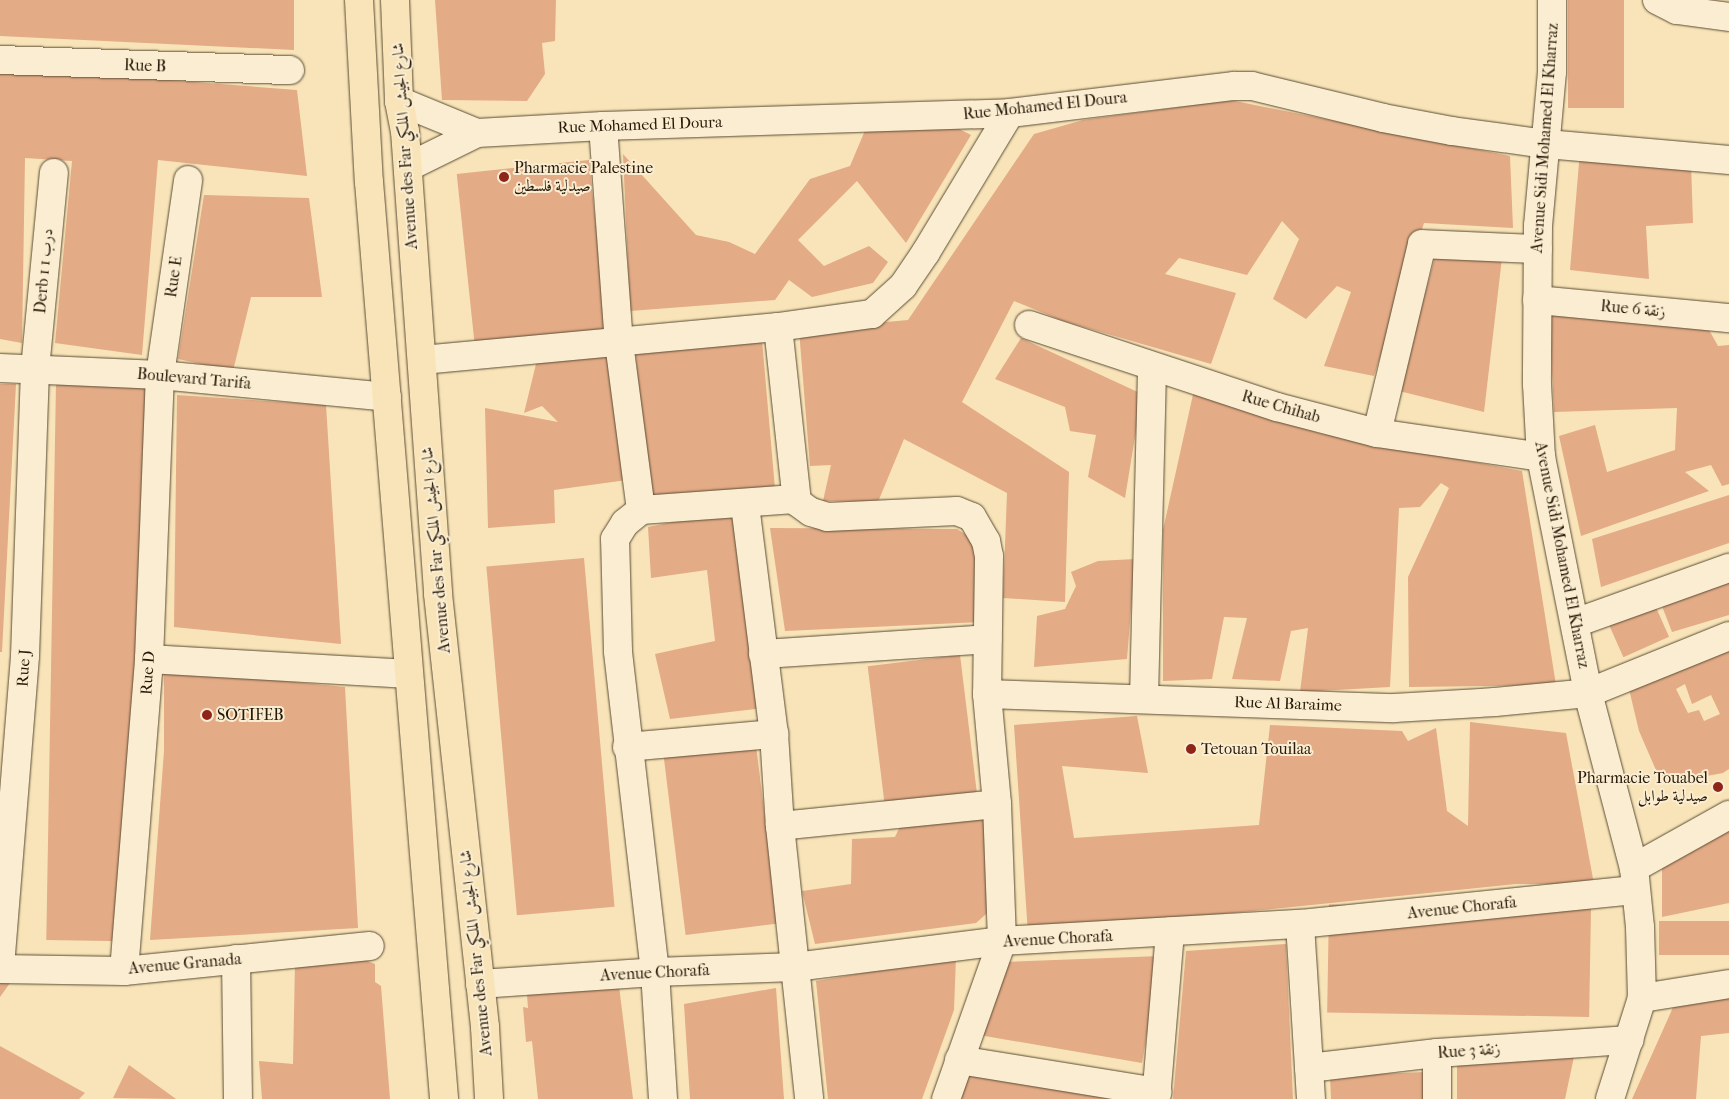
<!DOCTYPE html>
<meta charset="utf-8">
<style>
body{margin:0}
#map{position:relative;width:1729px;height:1099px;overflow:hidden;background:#f8e4b8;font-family:"IM FELL French Canon",Amiri,serif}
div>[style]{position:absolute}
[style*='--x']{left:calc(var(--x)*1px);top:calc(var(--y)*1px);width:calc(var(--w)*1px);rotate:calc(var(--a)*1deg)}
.building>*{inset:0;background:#e3ab86;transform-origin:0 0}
.roads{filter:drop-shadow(0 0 1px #5a4c35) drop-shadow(0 0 1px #5a4c35)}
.minor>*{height:28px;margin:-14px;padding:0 14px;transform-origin:14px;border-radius:14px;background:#faedd1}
.major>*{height:28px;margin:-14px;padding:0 14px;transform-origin:14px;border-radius:14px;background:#f8e4b8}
.dots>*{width:14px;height:14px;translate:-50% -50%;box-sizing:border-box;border:2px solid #faedd1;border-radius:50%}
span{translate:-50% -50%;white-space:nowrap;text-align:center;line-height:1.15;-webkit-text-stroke:4px #faedd1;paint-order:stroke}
.street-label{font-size:16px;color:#261909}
.poi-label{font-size:16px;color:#261909}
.left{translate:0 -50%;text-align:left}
.right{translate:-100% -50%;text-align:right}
</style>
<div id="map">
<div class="building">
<div style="clip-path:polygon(0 0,294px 0,294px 50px,0 36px)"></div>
<div style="clip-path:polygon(435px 0,556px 0,555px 41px,542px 43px,545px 74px,527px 101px,442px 100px)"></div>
<div style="left:1568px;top:0;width:56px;height:108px"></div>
<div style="clip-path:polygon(0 70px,54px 71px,297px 90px,307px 176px,158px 160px,142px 355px,55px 343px,72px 161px,25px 158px,22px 343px,0 339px)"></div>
<div style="clip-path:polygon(1230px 100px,1510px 156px,1513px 228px,1424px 223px,1374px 376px,1324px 366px,1351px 292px,1337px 286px,1306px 319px,1273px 299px,1299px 239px,1282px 221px,1247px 275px,1179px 258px,1165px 274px,1236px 293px,1211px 364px,1063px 321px,1014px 301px,962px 402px,1069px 472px,1065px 602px,1003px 598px,1007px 493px,904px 439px,878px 502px,823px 501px,831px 465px,810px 466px,799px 330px,908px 320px,1034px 134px,1083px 120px)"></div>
<div style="clip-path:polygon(869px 121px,947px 123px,971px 135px,906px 243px,857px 181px,798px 240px,824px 266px,869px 246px,888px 262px,873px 283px,812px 297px,789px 280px,775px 300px,630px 311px,623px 154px,696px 235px,729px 242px,755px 254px,810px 179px,850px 166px)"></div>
<div style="clip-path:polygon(1580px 151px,1691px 163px,1693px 223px,1646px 226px,1649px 279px,1570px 270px)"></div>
<div style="left:589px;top:160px;width:175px;height:133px;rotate:84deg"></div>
<div style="clip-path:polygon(204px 195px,309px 198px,322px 297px,251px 297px,233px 371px,178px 359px)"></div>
<div style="clip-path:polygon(1436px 253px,1502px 258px,1484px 412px,1399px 391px)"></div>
<div style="clip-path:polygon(1549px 310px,1704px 321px,1718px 346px,1729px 345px,1729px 484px,1722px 486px,1711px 465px,1685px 472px,1709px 491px,1581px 536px,1559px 436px,1595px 425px,1607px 472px,1675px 450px,1677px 408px,1554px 412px)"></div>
<div style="clip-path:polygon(1021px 338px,1142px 394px,1125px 498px,1088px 477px,1096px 435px,1070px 431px,1065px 407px,995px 379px)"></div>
<div style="left:762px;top:340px;width:147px;height:127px;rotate:85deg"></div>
<div style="clip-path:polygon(613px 355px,627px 480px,554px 490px,555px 523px,488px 528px,485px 408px,558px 422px,542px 406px,524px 413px,537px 360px)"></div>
<div style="left:56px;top:383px;width:92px;height:557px;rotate:1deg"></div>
<div style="clip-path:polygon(0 384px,16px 384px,2px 652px,0 652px)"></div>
<div style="clip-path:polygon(1194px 390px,1319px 433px,1522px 471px,1556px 685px,1409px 687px,1408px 577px,1449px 488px,1441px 483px,1420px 507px,1399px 508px,1390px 687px,1300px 692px,1308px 628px,1291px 631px,1280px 681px,1232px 679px,1247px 618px,1224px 617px,1212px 679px,1163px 681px,1163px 530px)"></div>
<div style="clip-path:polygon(177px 395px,326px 405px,341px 644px,174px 627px)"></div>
<div style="clip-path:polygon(1729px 495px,1729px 543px,1601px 587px,1592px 539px)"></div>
<div style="clip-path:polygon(736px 509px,764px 708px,670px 719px,655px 654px,715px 641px,707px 570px,651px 578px,648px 527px)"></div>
<div style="clip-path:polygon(770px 528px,957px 529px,979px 543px,981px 622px,785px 631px)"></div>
<div style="left:584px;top:558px;width:350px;height:98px;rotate:85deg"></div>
<div style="clip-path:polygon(1135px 559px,1127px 659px,1034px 667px,1037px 616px,1065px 609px,1076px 586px,1071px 572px,1098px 561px)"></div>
<div style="clip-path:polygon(1729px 577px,1729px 615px,1672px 632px,1660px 601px)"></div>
<div style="left:1654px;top:603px;width:37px;height:50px;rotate:66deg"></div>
<div style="clip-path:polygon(evenodd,1729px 649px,1729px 769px,1723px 773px,1662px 784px,1639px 731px,1629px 689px,1729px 649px,1685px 684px,1692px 704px,1711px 695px,1720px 714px,1704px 721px,1699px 710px,1688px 713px,1676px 689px,1685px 684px)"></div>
<div style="left:960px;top:655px;width:141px;height:93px;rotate:83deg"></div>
<div style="clip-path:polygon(164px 664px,254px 678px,345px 687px,358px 928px,150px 940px,164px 751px)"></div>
<div style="clip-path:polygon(1137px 716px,1148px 773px,1062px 766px,1074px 838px,1259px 825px,1270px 725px,1402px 731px,1408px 741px,1436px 728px,1447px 811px,1468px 826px,1470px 722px,1566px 733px,1594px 884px,1516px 884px,1028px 934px,1014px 725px)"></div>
<div style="left:755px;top:737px;width:188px;height:93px;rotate:83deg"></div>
<div style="clip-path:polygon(983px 816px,993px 908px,976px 923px,815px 944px,802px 891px,851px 884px,852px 839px,895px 837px,902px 822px)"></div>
<div style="clip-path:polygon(1729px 828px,1729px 903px,1662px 917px,1662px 868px)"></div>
<div style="left:1591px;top:909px;width:108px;height:262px;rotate:91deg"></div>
<div style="left:1729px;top:921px;width:34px;height:70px;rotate:90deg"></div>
<div style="clip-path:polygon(1286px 944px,1293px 1099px,1173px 1099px,1186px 951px)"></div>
<div style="clip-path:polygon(1160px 956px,1142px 1063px,979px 1035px,1004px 962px)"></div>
<div style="clip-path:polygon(956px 957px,954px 1010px,922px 1099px,828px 1099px,816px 981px)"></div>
<div style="clip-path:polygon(360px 958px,375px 964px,375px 982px,381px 986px,390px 1099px,262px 1099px,259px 1061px,293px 1064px,295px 963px)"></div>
<div style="clip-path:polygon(0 983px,10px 983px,0 997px)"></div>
<div style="clip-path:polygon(619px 986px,633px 1099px,538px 1099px,532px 1041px,526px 1042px,523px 1007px,528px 1008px,527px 995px)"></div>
<div style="clip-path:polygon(776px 988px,784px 1099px,690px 1099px,684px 1004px)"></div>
<div style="clip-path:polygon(1729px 996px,1729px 1033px,1701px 1036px,1696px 1099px,1632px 1099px,1675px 1003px)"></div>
<div style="clip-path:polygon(0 1046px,85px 1093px,79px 1099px,0 1099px)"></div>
<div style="clip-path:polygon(1575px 1052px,1565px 1099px,1457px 1099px,1457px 1058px)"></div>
<div style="clip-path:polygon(129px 1065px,176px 1099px,113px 1098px)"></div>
<div style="clip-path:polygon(969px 1071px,1137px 1099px,961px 1099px)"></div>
<div style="clip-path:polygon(1425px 1072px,1426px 1099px,1331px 1099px,1330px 1076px)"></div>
</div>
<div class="roads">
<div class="minor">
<div style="--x:1552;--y:0;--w:72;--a:90"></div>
<div style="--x:1552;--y:72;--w:155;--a:95.2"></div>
<div style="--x:1538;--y:226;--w:158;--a:90.4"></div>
<div style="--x:1537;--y:384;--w:73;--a:86.9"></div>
<div style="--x:1541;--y:457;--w:241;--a:78.7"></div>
<div style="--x:1588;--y:693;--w:181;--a:75.3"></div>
<div style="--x:1634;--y:868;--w:59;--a:84.2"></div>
<div style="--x:1640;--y:927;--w:71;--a:88.4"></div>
<div style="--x:1642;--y:998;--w:106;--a:107.6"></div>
<div style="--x:1657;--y:0;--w:22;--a:27"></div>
<div style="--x:1677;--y:10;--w:52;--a:7.7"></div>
<div style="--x:0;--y:60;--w:290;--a:2"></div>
<div style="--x:399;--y:101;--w:84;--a:22.3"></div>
<div style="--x:603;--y:126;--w:218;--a:85.8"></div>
<div style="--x:619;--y:343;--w:168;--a:82.5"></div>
<div style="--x:408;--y:167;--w:77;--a:-26.2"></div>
<div style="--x:477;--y:133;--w:126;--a:-3.2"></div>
<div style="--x:603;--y:126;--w:407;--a:-1.8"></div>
<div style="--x:1010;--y:113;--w:226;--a:-6.9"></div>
<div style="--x:1234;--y:86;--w:18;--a:0"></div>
<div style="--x:1252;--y:86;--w:135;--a:13.7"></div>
<div style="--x:1383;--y:118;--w:70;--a:10.7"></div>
<div style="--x:1452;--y:131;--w:95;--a:7.9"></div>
<div style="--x:1546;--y:144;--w:184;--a:5"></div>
<div style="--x:1537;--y:300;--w:193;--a:5.4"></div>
<div style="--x:1029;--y:325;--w:261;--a:18.3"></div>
<div style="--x:1277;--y:407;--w:103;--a:14.6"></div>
<div style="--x:1377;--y:433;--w:166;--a:8.3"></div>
<div style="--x:778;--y:327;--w:176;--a:83.8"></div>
<div style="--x:797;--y:502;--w:17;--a:36"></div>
<div style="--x:811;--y:512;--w:17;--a:17"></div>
<div style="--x:827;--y:517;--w:130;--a:-2.6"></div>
<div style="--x:957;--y:511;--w:16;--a:22"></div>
<div style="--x:972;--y:517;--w:28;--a:60"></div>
<div style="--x:986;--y:541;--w:15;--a:79"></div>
<div style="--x:989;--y:556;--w:138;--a:90.8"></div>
<div style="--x:987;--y:694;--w:110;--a:84.8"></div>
<div style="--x:997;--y:804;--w:137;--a:87.9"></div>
<div style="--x:1002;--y:941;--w:168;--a:109.5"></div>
<div style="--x:422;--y:360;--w:358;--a:-5.3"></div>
<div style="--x:778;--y:327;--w:95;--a:-7.9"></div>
<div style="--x:872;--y:314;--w:42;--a:-42.1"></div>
<div style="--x:903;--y:286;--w:41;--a:-55.9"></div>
<div style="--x:926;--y:252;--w:162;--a:-58.9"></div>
<div style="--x:0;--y:368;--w:160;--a:2.5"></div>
<div style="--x:160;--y:375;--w:228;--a:5.5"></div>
<div style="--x:1377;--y:433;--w:194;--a:-76.6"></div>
<div style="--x:1422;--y:244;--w:116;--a:2.5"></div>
<div style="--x:745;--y:505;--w:231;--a:82.8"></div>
<div style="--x:774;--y:734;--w:92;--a:86.3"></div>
<div style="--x:780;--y:826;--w:275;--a:83.9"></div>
<div style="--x:1575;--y:623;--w:164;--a:-19.7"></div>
<div style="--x:763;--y:654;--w:225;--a:-3.8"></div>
<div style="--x:149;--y:659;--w:260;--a:3.3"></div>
<div style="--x:987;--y:694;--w:407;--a:2"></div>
<div style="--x:1394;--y:708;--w:101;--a:-3.4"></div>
<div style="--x:1495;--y:702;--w:93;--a:-5.5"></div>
<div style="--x:1588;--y:693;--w:152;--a:-22"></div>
<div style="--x:1144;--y:698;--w:330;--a:-88.6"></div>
<div style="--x:627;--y:747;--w:148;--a:-5.1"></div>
<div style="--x:780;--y:826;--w:218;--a:-5.8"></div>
<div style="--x:1634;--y:868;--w:109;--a:-29.2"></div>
<div style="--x:1300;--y:924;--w:175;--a:86.4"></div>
<div style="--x:236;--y:959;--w:140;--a:89.2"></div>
<div style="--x:0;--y:967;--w:312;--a:-85.4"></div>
<div style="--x:25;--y:656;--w:287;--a:-88"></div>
<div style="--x:35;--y:369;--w:197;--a:-84.5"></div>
<div style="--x:0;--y:969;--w:124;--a:0.9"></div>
<div style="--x:124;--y:971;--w:247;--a:-5.8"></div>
<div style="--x:124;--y:971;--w:313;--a:-85.4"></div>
<div style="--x:149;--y:659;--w:284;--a:-87.8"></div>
<div style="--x:160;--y:375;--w:197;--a:-81.8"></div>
<div style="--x:480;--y:984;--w:175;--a:-3.9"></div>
<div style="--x:655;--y:972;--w:140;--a:-2"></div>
<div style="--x:795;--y:967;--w:209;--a:-7.2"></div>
<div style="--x:1002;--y:941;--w:298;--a:-3.3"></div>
<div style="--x:1300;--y:924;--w:337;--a:-5.8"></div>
<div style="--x:1642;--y:998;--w:88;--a:-9.1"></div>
<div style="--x:959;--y:1060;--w:201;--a:9.2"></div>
<div style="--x:1309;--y:1068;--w:129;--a:-6.7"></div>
<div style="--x:1437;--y:1053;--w:193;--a:-3.9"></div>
<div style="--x:663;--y:1099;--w:127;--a:-93.6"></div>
<div style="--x:655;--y:972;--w:323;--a:-96.6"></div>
<div style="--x:618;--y:651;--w:112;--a:-91.5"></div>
<div style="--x:615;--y:539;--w:19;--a:-58"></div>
<div style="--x:625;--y:523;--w:21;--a:-39"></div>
<div style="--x:641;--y:510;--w:154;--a:-4.1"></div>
<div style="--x:1156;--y:1099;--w:168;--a:-85.2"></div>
<div style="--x:1437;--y:1099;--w:46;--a:-90"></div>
</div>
<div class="major">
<div style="--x:359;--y:0;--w:182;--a:86.9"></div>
<div style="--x:369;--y:182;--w:920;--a:85.32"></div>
<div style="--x:395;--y:0;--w:101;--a:87.7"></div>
<div style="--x:399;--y:101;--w:31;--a:79"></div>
<div style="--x:405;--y:131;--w:464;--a:85.9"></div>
<div style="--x:438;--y:594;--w:436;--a:83.8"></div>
<div style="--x:485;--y:1027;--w:72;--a:86.8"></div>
</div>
</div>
<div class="dots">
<div style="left:504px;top:177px;background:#8f2418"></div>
<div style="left:207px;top:715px;background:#8f2418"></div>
<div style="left:1191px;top:749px;background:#8f2418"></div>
<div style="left:1718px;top:787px;background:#8f2418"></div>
</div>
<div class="street-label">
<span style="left:145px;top:66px;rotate:2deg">Rue B</span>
<span style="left:1045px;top:106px;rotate:-6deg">Rue Mohamed El Doura</span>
<span style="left:640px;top:125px;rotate:-2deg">Rue Mohamed El Doura</span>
<span style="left:1545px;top:138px;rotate:-86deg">Avenue Sidi Mohamed El Kharraz</span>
<span style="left:405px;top:146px;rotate:-94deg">Avenue des Far شارع الجيش الملكي</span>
<span style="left:44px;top:271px;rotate:-85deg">Derb 1 درب 1</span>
<span style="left:174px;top:277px;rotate:-82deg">Rue E</span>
<span style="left:1633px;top:309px;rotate:5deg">Rue 6 زنقة</span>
<span style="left:194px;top:379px;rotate:5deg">Boulevard Tarifa</span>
<span style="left:1281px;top:407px;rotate:16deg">Rue Chihab</span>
<span style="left:436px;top:550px;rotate:-95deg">Avenue des Far شارع الجيش الملكي</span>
<span style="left:1562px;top:555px;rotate:79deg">Avenue Sidi Mohamed El Kharraz</span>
<span style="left:24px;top:668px;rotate:-86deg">Rue J</span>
<span style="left:148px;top:673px;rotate:-86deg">Rue D</span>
<span style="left:1288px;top:704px;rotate:2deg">Rue Al Baraime</span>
<span style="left:1462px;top:908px;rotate:-6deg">Avenue Chorafa</span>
<span style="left:1058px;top:939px;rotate:-3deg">Avenue Chorafa</span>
<span style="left:476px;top:953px;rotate:-96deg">Avenue des Far شارع الجيش الملكي</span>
<span style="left:185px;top:964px;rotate:-5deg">Avenue Granada</span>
<span style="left:655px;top:973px;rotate:-3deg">Avenue Chorafa</span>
<span style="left:1469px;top:1051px;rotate:-4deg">Rue 3 زنقة</span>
</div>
<div class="poi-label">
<span class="left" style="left:514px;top:177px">Pharmacie Palestine<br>صيدلية فلسطين</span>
<span class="left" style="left:217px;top:715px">SOTIFEB</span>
<span class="left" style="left:1201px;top:749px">Tetouan Touilaa</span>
<span class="right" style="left:1708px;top:787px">Pharmacie Touabel<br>صيدلية طوابل</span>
</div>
</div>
